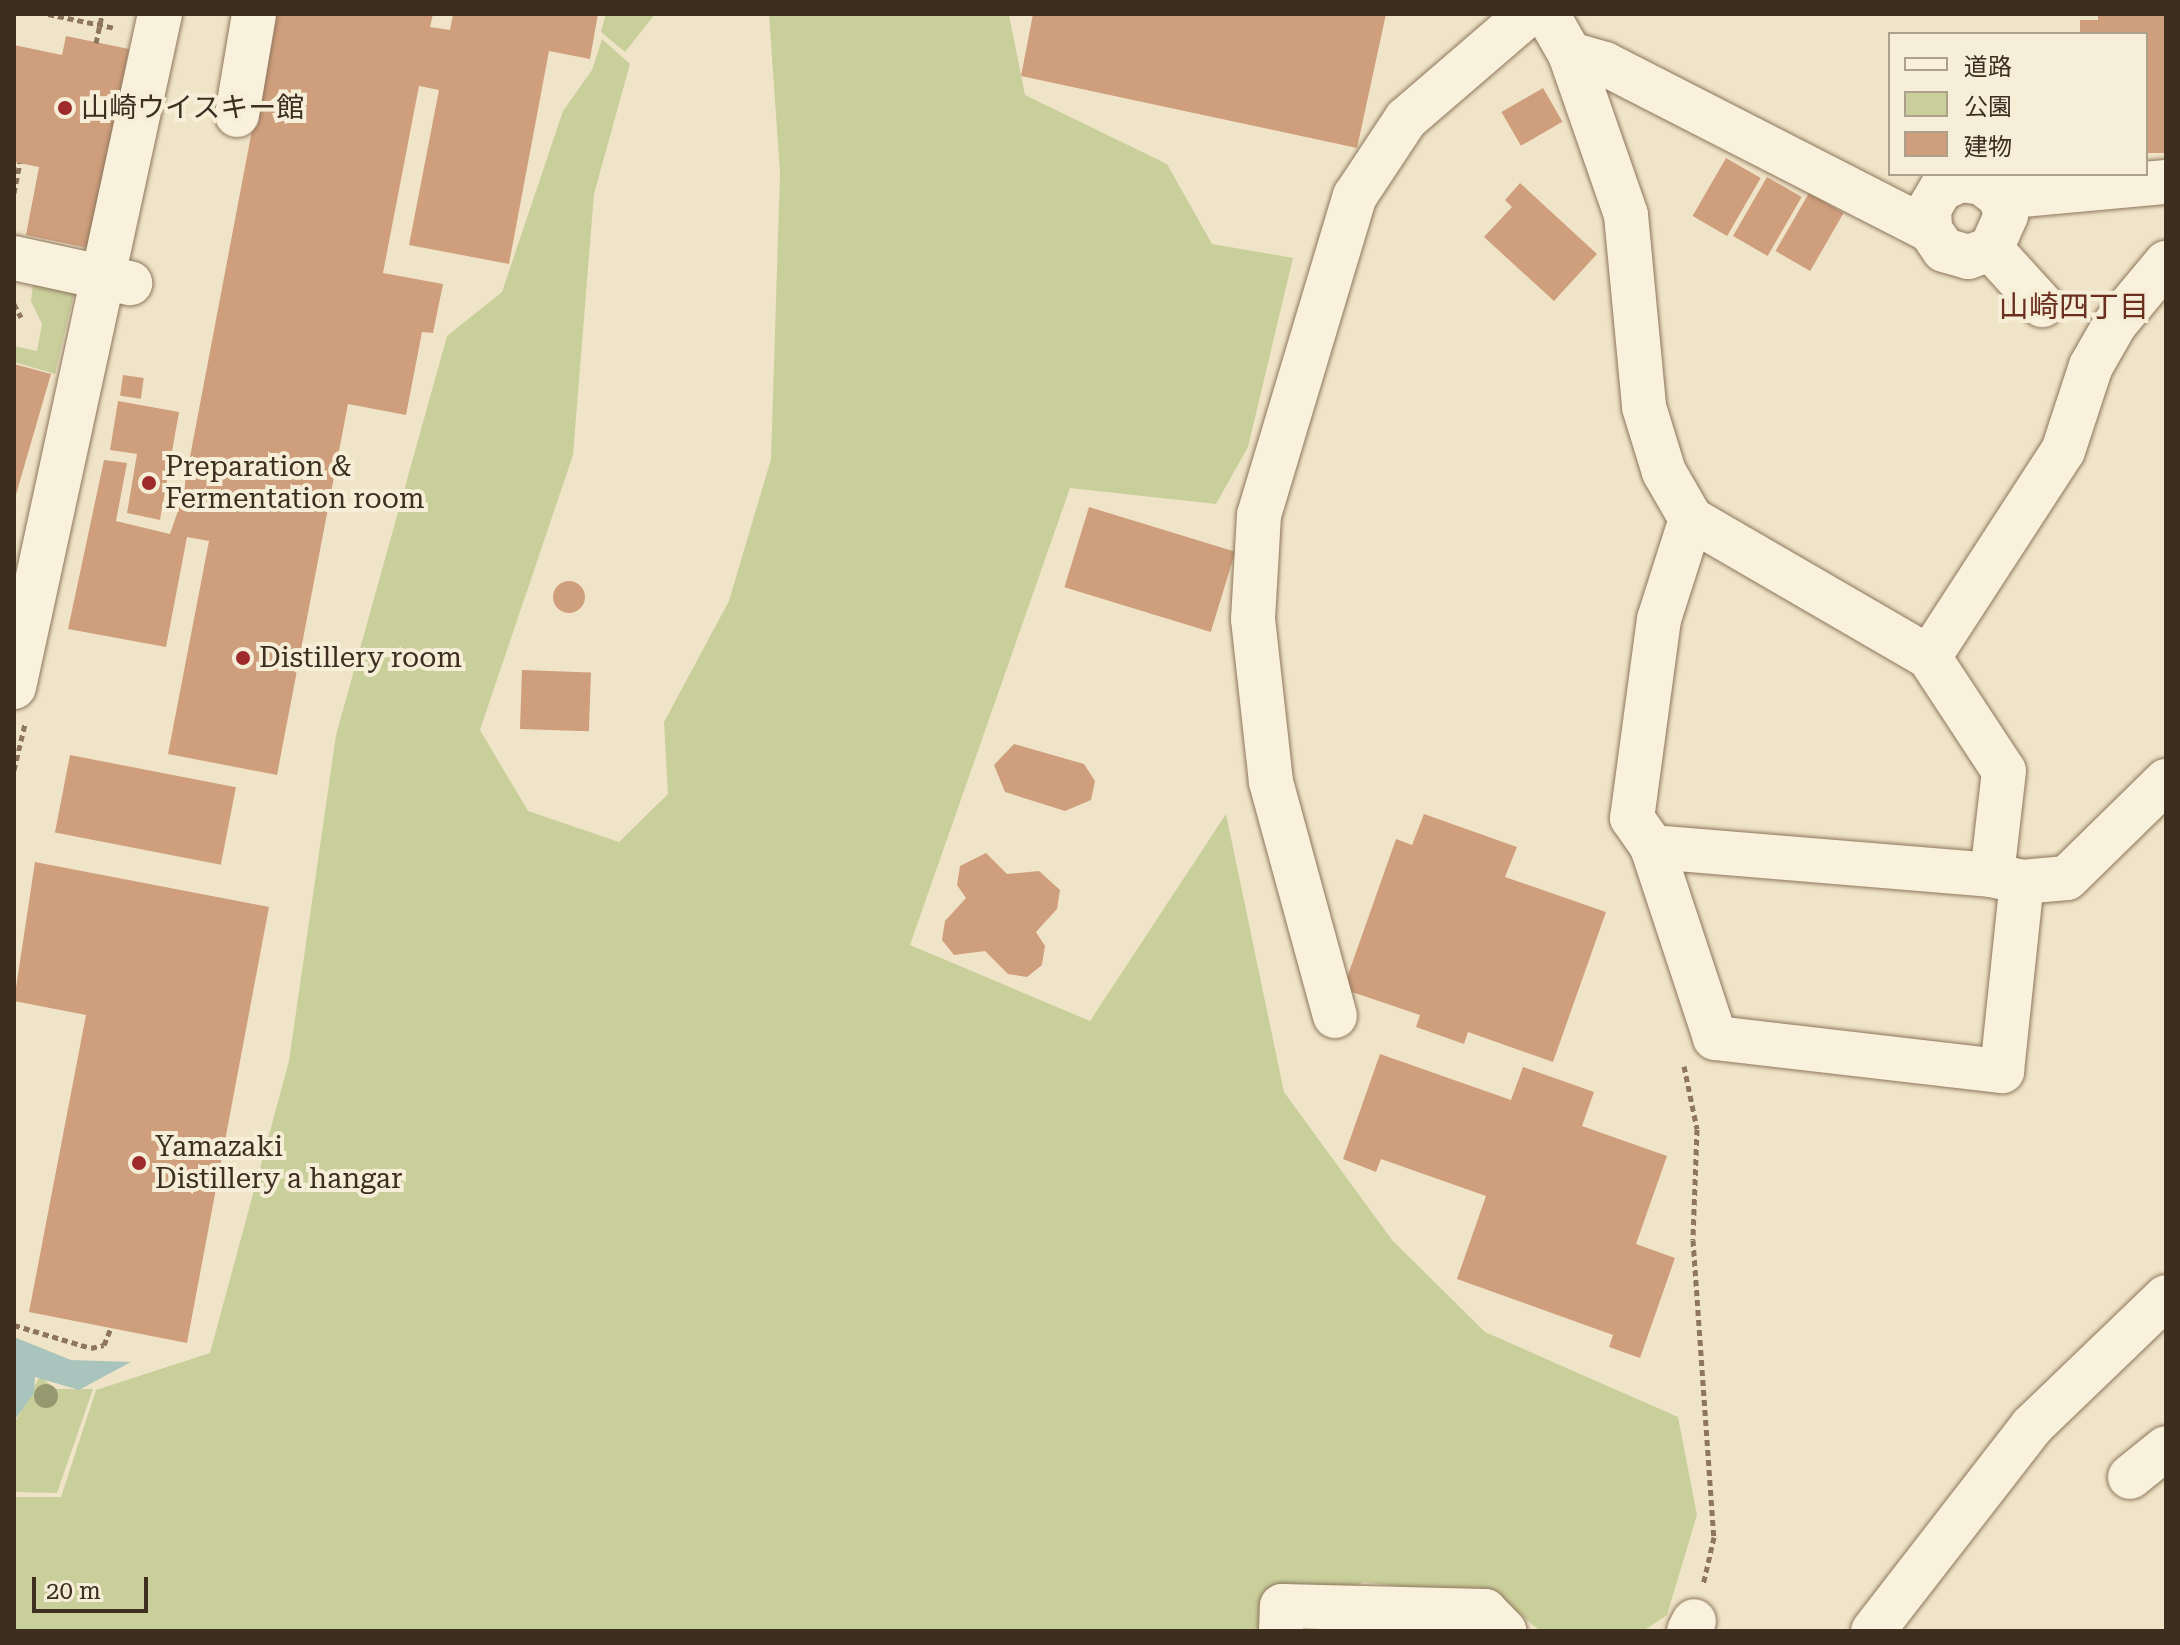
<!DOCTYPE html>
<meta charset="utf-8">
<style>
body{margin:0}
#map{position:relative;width:2180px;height:1645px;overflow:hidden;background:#f0e4c8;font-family:"Roboto Serif","Noto Sans JP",serif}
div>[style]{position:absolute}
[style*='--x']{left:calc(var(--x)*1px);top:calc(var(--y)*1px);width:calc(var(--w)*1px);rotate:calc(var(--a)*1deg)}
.green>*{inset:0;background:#c9cf9b}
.water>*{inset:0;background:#a9c4bc}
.building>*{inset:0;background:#cf9f7d;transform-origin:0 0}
.round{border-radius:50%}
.path>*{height:5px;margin-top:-2.5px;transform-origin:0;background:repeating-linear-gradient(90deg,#8d765c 0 6px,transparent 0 10px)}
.roads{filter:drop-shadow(0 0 2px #8d765c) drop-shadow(0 0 2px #8d765c)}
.minor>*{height:44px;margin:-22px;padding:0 22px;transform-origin:22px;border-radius:22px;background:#faf1dc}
.trees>*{width:24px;height:24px;margin:-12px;border-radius:50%;background:#96986f}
.dots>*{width:22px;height:22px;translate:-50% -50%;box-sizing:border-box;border:4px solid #f7eed8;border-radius:50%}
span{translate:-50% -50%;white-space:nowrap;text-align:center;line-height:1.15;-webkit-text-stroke:8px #f7eed8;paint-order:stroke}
.poi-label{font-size:28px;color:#3d2e20}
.left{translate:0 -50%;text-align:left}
.neighbourhood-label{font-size:30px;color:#6b2e1e}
.frame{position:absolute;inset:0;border:16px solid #3d2e20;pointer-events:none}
.legend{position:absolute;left:1888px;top:32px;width:260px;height:144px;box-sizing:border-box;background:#f7eed8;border:2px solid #ada18e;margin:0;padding:10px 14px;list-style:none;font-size:24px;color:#3d2e20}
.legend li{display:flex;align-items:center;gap:16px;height:40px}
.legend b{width:40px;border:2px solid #ada18e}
.scale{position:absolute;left:32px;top:1577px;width:116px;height:36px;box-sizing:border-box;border:4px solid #3d2e20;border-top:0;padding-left:10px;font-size:24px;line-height:28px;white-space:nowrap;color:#3d2e20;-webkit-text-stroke:6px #f7eed8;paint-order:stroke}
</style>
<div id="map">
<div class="green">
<div style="clip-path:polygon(606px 14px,655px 14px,625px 52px,601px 32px)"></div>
<div style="clip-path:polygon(769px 14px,1009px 15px,1025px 95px,1167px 164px,1212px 244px,1293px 258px,1248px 447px,1216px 504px,1070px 488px,910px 945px,1090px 1021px,1226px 814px,1284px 1092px,1392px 1240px,1485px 1332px,1678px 1417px,1697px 1515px,1667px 1615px,1643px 1631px,1540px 1631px,1503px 1600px,1364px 1582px,1276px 1616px,1274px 1631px,14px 1631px,14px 1497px,61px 1497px,96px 1390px,210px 1353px,289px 1061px,336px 735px,447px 336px,502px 292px,563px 111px,592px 70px,602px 39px,630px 64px,594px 194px,573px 455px,480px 730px,528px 811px,619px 842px,668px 794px,664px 722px,729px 601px,771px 459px,780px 173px)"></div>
<div style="clip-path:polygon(33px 284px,74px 293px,55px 374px,14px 362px,14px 346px,37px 351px,42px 324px,31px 301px)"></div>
<div style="clip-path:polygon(40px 1376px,55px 1389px,93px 1389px,57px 1493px,14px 1492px,14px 1424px)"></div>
</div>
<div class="water">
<div style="clip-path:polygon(14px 1337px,71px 1360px,131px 1362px,79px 1390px,35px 1377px,34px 1393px,14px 1421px)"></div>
</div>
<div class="building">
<div style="clip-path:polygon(274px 14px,433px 14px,430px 27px,450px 30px,453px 14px,598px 14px,590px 59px,549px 51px,509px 264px,409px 245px,439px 90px,419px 86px,383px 273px,443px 284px,433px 333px,422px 332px,406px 415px,348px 404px,277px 775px,168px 754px,209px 541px,187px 537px,166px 647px,68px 629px,104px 460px,127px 463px,116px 521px,170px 534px,182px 499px)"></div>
<div style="clip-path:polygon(1033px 14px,1386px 14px,1357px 148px,1021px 76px)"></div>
<div style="clip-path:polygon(2098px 14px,2166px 14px,2166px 153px,2146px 153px,2146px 34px,2080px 34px,2080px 20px,2098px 20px)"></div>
<div style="clip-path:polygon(66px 36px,129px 49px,88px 248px,26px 235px,39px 167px,14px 162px,14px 45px,62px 55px)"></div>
<div style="left:1543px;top:88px;width:39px;height:48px;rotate:60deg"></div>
<div style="left:1726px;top:158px;width:40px;height:67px;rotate:30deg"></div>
<div style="left:1767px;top:177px;width:40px;height:68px;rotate:30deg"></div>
<div style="clip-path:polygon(1520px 183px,1597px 254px,1554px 301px,1484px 237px,1512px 207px,1505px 200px)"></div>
<div style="left:1809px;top:193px;width:40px;height:67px;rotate:30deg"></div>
<div style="clip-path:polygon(14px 364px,51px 374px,15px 498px,14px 498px)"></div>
<div style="left:123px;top:375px;width:21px;height:21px;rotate:8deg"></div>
<div style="clip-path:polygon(118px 401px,179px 412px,160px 520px,127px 513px,137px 454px,110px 450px)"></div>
<div style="left:1089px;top:507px;width:153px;height:84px;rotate:17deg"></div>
<div class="round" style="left:553px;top:581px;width:32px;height:32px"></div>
<div style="left:522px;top:670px;width:69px;height:59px;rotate:2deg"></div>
<div style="clip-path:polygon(1014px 744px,1084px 764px,1095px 781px,1091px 800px,1065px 811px,1005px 792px,994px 765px)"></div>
<div style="left:70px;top:755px;width:169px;height:79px;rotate:11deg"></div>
<div style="clip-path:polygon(1424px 814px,1517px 847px,1505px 877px,1606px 912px,1553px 1062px,1468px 1032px,1464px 1044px,1416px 1027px,1420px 1015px,1343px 989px,1396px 839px,1412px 845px)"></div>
<div style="clip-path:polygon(986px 853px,1007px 874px,1039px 871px,1060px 890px,1057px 909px,1036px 932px,1045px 946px,1042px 965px,1027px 977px,1008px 974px,985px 951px,954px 955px,942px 940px,945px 921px,966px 898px,957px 885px,960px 866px)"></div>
<div style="clip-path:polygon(35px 862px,269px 907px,187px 1343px,29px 1312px,86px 1015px,14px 1001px)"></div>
<div style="clip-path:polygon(1380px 1054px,1511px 1100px,1523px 1067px,1594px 1092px,1582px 1126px,1667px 1156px,1636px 1244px,1675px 1258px,1640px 1358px,1609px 1347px,1613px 1335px,1457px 1279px,1486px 1196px,1381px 1159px,1376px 1172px,1343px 1159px)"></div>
</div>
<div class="path">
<div style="--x:48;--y:14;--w:68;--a:11.8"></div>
<div style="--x:96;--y:43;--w:30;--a:-78"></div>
<div style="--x:14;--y:193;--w:31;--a:-79"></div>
<div style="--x:14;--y:304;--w:15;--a:62"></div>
<div style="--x:14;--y:770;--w:47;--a:-76.6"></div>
<div style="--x:1684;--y:1066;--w:64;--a:78.3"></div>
<div style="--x:1697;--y:1129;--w:111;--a:92.1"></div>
<div style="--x:1693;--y:1240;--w:298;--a:86"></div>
<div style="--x:1714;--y:1537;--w:49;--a:102.9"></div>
<div style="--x:14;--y:1325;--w:80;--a:16.6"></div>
<div style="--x:91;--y:1348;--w:13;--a:-13"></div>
<div style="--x:104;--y:1345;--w:18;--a:-68"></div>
</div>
<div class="roads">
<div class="minor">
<div style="--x:1547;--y:14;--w:46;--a:60.1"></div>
<div style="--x:1570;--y:54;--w:170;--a:70.8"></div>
<div style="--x:1626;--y:215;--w:193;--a:84.6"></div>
<div style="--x:1644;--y:407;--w:68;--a:72.9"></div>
<div style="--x:1664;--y:472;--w:54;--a:60.1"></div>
<div style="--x:1691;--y:519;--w:275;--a:30.1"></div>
<div style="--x:1929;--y:657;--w:246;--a:-57"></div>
<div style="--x:2063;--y:451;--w:89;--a:-71.8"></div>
<div style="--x:2091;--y:366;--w:48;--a:-60.3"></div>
<div style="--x:2115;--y:324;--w:80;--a:-50.1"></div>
<div style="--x:1570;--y:54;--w:36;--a:16"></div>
<div style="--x:1605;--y:64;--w:365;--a:27.1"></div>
<div style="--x:1930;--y:230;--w:24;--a:55"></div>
<div style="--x:1944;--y:250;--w:25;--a:16"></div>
<div style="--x:1968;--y:257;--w:24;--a:-19"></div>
<div style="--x:1991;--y:249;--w:37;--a:-66"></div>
<div style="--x:2006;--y:215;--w:19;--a:-108"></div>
<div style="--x:2000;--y:197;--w:23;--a:-142"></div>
<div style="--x:1982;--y:183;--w:21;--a:-172"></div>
<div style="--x:1961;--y:180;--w:22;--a:156"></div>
<div style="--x:1941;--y:189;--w:23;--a:121"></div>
<div style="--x:1929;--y:209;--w:21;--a:87"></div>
<div style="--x:237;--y:115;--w:102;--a:-80.4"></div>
<div style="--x:2000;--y:197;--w:167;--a:-5.2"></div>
<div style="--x:1991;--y:249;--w:76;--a:47.7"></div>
<div style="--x:14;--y:258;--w:119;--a:12.2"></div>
<div style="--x:1691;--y:519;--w:105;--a:107.7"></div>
<div style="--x:1659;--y:619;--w:201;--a:97.7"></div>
<div style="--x:1632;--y:818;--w:35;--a:55"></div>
<div style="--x:1652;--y:847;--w:201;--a:71.7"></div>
<div style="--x:1715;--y:1038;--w:289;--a:6.6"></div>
<div style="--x:2002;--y:1071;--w:190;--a:-84"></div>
<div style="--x:1929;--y:657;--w:136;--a:56.7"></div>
<div style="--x:2004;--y:771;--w:105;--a:96.6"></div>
<div style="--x:1992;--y:875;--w:31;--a:13"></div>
<div style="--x:2022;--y:882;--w:45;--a:-5.1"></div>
<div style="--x:2067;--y:878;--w:139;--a:-44.4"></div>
<div style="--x:14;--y:687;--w:689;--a:-77.76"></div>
<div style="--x:1652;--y:847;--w:341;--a:4.7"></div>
<div style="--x:1335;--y:1016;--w:243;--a:-105.3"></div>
<div style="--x:1271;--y:782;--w:164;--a:-96.3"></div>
<div style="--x:1253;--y:619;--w:104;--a:-86.7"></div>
<div style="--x:1259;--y:515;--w:333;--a:-73.3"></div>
<div style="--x:1355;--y:196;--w:92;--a:-56.5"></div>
<div style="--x:1406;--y:119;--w:161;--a:-40.7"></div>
<div style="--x:2130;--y:1477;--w:46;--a:-38.9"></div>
<div style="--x:1281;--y:1631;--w:25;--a:-88"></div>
<div style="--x:1282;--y:1606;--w:203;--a:1.4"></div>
<div style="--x:1485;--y:1611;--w:28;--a:46"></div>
<div style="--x:1689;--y:1631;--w:11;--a:-63"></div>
<div style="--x:1873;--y:1631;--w:259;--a:-52.2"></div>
<div style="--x:2032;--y:1426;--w:186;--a:-43.9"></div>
</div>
</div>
<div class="trees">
<div style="left:46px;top:1396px"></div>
</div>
<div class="dots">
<div style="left:65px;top:108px;background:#9e2a2b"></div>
<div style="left:149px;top:483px;background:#9e2a2b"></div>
<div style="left:243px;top:658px;background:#9e2a2b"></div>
<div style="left:139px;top:1163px;background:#9e2a2b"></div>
</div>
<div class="poi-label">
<span class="left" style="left:81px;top:108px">山崎ウイスキー館</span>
<span class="left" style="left:165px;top:483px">Preparation &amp;<br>Fermentation room</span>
<span class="left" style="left:259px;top:658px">Distillery room</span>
<span class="left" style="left:155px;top:1163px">Yamazaki<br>Distillery a hangar</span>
</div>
<div class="neighbourhood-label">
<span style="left:2074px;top:307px">山崎四丁目</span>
</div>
<div class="frame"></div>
<ul class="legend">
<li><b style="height:10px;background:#faf1dc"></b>道路</li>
<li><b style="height:22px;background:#c9cf9b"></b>公園</li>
<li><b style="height:22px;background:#cf9f7d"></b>建物</li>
</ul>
<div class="scale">20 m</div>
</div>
